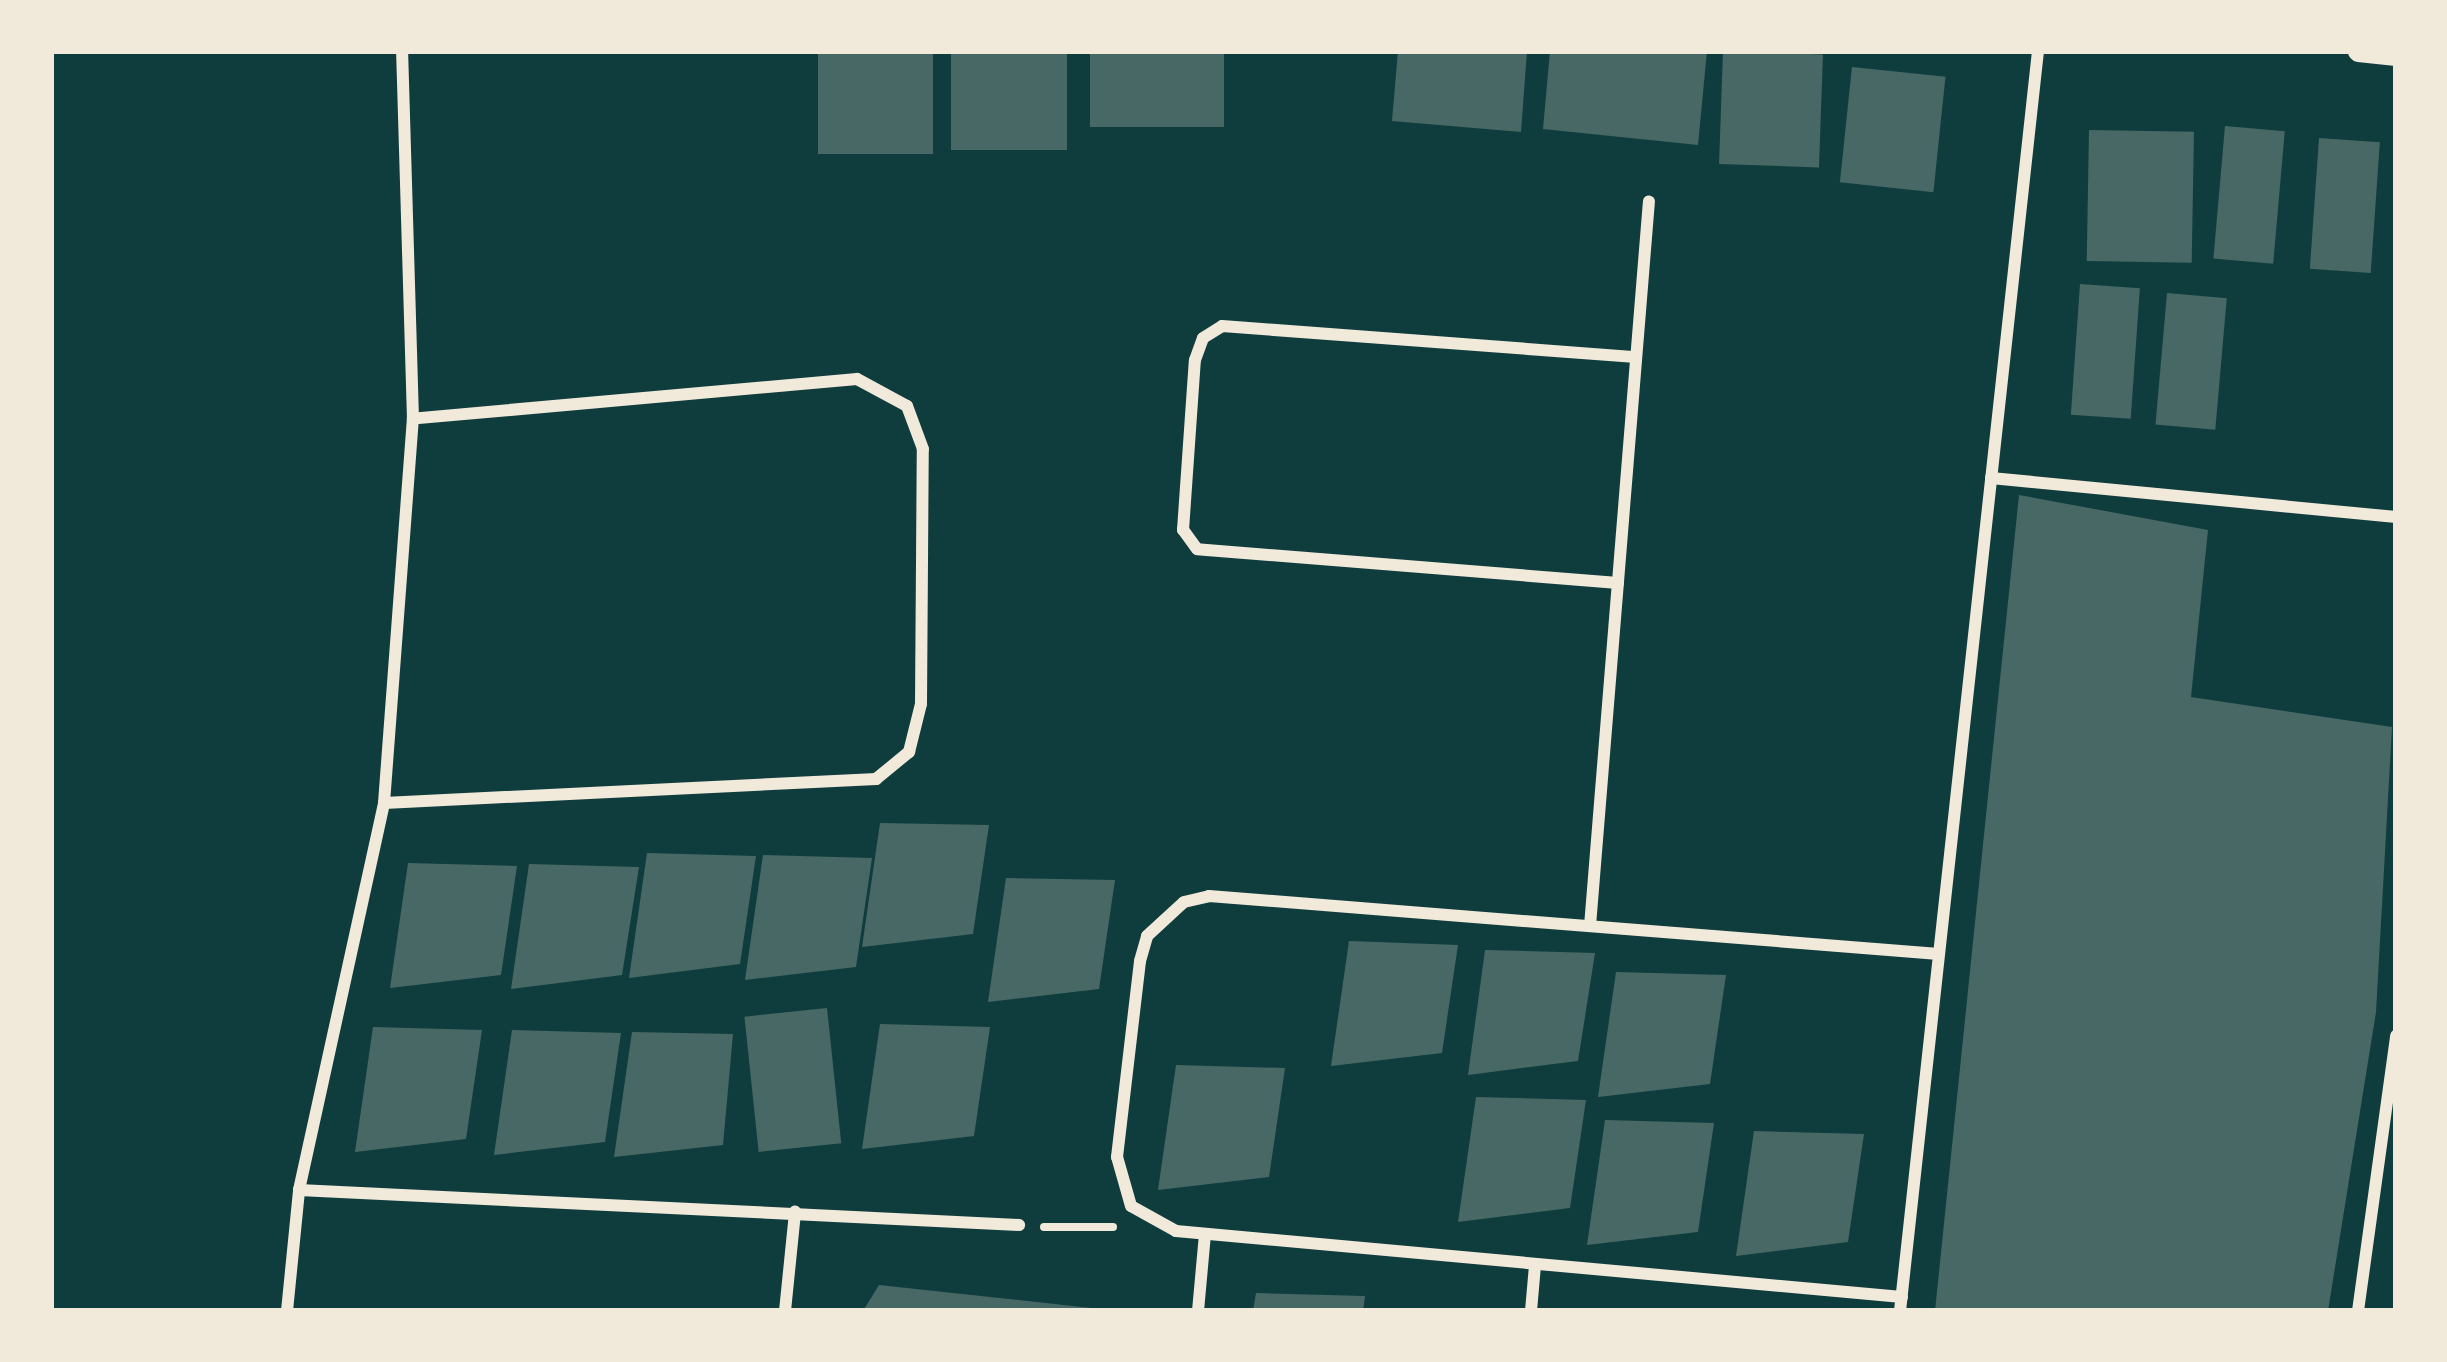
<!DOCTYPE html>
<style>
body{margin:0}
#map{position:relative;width:2447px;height:1362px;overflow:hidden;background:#0f3d3e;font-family:Lato,sans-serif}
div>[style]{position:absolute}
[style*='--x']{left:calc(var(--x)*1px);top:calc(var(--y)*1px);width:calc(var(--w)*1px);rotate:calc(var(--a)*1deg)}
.building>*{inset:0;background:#486865;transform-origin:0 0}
.path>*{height:8px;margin:-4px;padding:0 4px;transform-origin:4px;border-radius:4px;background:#f1e9da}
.minor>*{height:12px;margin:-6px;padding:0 6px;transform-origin:6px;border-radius:6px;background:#f1e9da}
.tertiary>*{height:21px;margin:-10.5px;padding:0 10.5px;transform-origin:10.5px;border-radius:10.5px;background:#f1e9da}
span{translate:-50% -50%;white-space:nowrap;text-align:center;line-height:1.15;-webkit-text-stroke:9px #f1e9da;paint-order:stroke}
.frame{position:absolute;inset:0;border:54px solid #f1e9da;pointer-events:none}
</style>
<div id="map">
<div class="building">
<div style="left:818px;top:51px;width:115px;height:103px"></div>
<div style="left:951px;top:51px;width:116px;height:99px"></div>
<div style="left:1090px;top:51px;width:134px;height:76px"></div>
<div style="clip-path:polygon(1398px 51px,1527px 51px,1521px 132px,1392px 121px)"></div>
<div style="clip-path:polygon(1550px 51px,1707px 51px,1698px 145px,1543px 129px)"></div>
<div style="left:1723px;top:51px;width:100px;height:113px;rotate:2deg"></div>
<div style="left:1852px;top:67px;width:94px;height:116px;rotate:6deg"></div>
<div style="left:2225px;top:126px;width:60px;height:133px;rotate:5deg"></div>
<div style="left:2089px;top:130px;width:105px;height:131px;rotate:1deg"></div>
<div style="left:2319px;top:138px;width:61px;height:131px;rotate:4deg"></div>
<div style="left:2080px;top:284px;width:60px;height:131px;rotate:4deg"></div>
<div style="left:2167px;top:293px;width:60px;height:132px;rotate:5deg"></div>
<div style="clip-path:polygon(2019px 495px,2208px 530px,2191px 697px,2392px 727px,2376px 1012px,2328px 1311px,1935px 1311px)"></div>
<div style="clip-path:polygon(880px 823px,989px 825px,973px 934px,862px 947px)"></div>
<div style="clip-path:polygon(647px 853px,756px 856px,740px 964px,629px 978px)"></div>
<div style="clip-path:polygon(763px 855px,872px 858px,856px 967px,745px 980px)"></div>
<div style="clip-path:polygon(408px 863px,517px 866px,501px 975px,390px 988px)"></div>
<div style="clip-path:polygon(529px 864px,639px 867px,622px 975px,511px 989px)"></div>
<div style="clip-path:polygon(1006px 878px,1115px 880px,1099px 989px,988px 1002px)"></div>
<div style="clip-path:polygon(1349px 941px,1458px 945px,1442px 1053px,1331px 1066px)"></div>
<div style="clip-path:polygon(1485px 950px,1595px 953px,1578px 1061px,1468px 1075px)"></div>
<div style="clip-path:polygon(1616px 972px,1726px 975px,1710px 1084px,1598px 1097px)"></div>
<div style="left:827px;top:1008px;width:136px;height:83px;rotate:84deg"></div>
<div style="clip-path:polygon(880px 1024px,990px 1027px,974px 1136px,862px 1149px)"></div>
<div style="clip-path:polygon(373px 1027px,482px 1030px,466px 1139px,355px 1152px)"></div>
<div style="clip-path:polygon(512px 1030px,621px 1033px,605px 1142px,494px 1155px)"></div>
<div style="clip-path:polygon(632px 1032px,733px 1034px,723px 1145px,614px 1157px)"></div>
<div style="clip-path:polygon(1176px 1065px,1285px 1068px,1269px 1177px,1158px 1190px)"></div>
<div style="clip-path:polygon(1476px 1097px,1586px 1100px,1570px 1208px,1458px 1222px)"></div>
<div style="clip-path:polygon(1605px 1120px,1714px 1123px,1698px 1232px,1587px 1245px)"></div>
<div style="clip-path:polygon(1754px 1131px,1864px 1134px,1848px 1242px,1736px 1256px)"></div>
<div style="clip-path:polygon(879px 1285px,1091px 1308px,1091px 1311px,863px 1311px)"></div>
<div style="clip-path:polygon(1256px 1293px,1365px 1296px,1363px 1311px,1253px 1311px)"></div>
</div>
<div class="path">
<div style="--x:1044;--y:1227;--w:69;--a:0"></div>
</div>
<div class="minor">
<div style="--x:1991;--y:478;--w:407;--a:5.5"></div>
<div style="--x:1618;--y:583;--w:422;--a:-175.4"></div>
<div style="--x:1197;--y:549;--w:24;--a:-126"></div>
<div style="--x:1183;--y:530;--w:170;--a:-86"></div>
<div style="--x:1195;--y:360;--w:23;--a:-70"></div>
<div style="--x:1203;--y:338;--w:22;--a:-32"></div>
<div style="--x:1222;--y:326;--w:415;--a:4.3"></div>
<div style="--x:384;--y:803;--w:493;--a:-2.8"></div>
<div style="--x:876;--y:779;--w:43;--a:-39.3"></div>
<div style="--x:909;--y:752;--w:49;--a:-76"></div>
<div style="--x:921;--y:704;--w:255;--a:-89.6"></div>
<div style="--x:923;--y:449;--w:46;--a:-110.4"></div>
<div style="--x:907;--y:406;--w:57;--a:-151.6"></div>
<div style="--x:857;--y:379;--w:446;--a:174.9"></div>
<div style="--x:1590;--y:926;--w:727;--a:-85.35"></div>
<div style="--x:299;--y:1190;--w:721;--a:2.78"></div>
<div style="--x:1902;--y:1297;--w:729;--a:-174.81"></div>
<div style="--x:1176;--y:1231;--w:51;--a:-150.9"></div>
<div style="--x:1131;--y:1206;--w:51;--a:-105.9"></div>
<div style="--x:1117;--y:1157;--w:197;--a:-83.3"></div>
<div style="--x:1140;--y:961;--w:26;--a:-74"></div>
<div style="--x:1147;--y:936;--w:50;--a:-42.6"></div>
<div style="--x:1184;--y:902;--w:26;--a:-13"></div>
<div style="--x:1209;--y:896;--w:732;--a:4.54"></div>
<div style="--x:287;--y:1311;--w:122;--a:-84.3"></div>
<div style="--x:299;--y:1190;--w:396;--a:-77.6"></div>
<div style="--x:384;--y:803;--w:385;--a:-85.7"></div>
<div style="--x:413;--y:419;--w:368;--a:-91.7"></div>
<div style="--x:785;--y:1311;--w:100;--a:-84.2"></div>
<div style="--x:1198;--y:1311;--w:77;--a:-84.8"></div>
<div style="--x:1531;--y:1311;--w:46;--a:-85"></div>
<div style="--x:1900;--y:1311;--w:1268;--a:-83.75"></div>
<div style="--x:2358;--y:1311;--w:278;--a:-82.1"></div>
</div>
<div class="tertiary">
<div style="--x:2358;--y:51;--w:38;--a:6"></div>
</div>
<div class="frame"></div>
</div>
